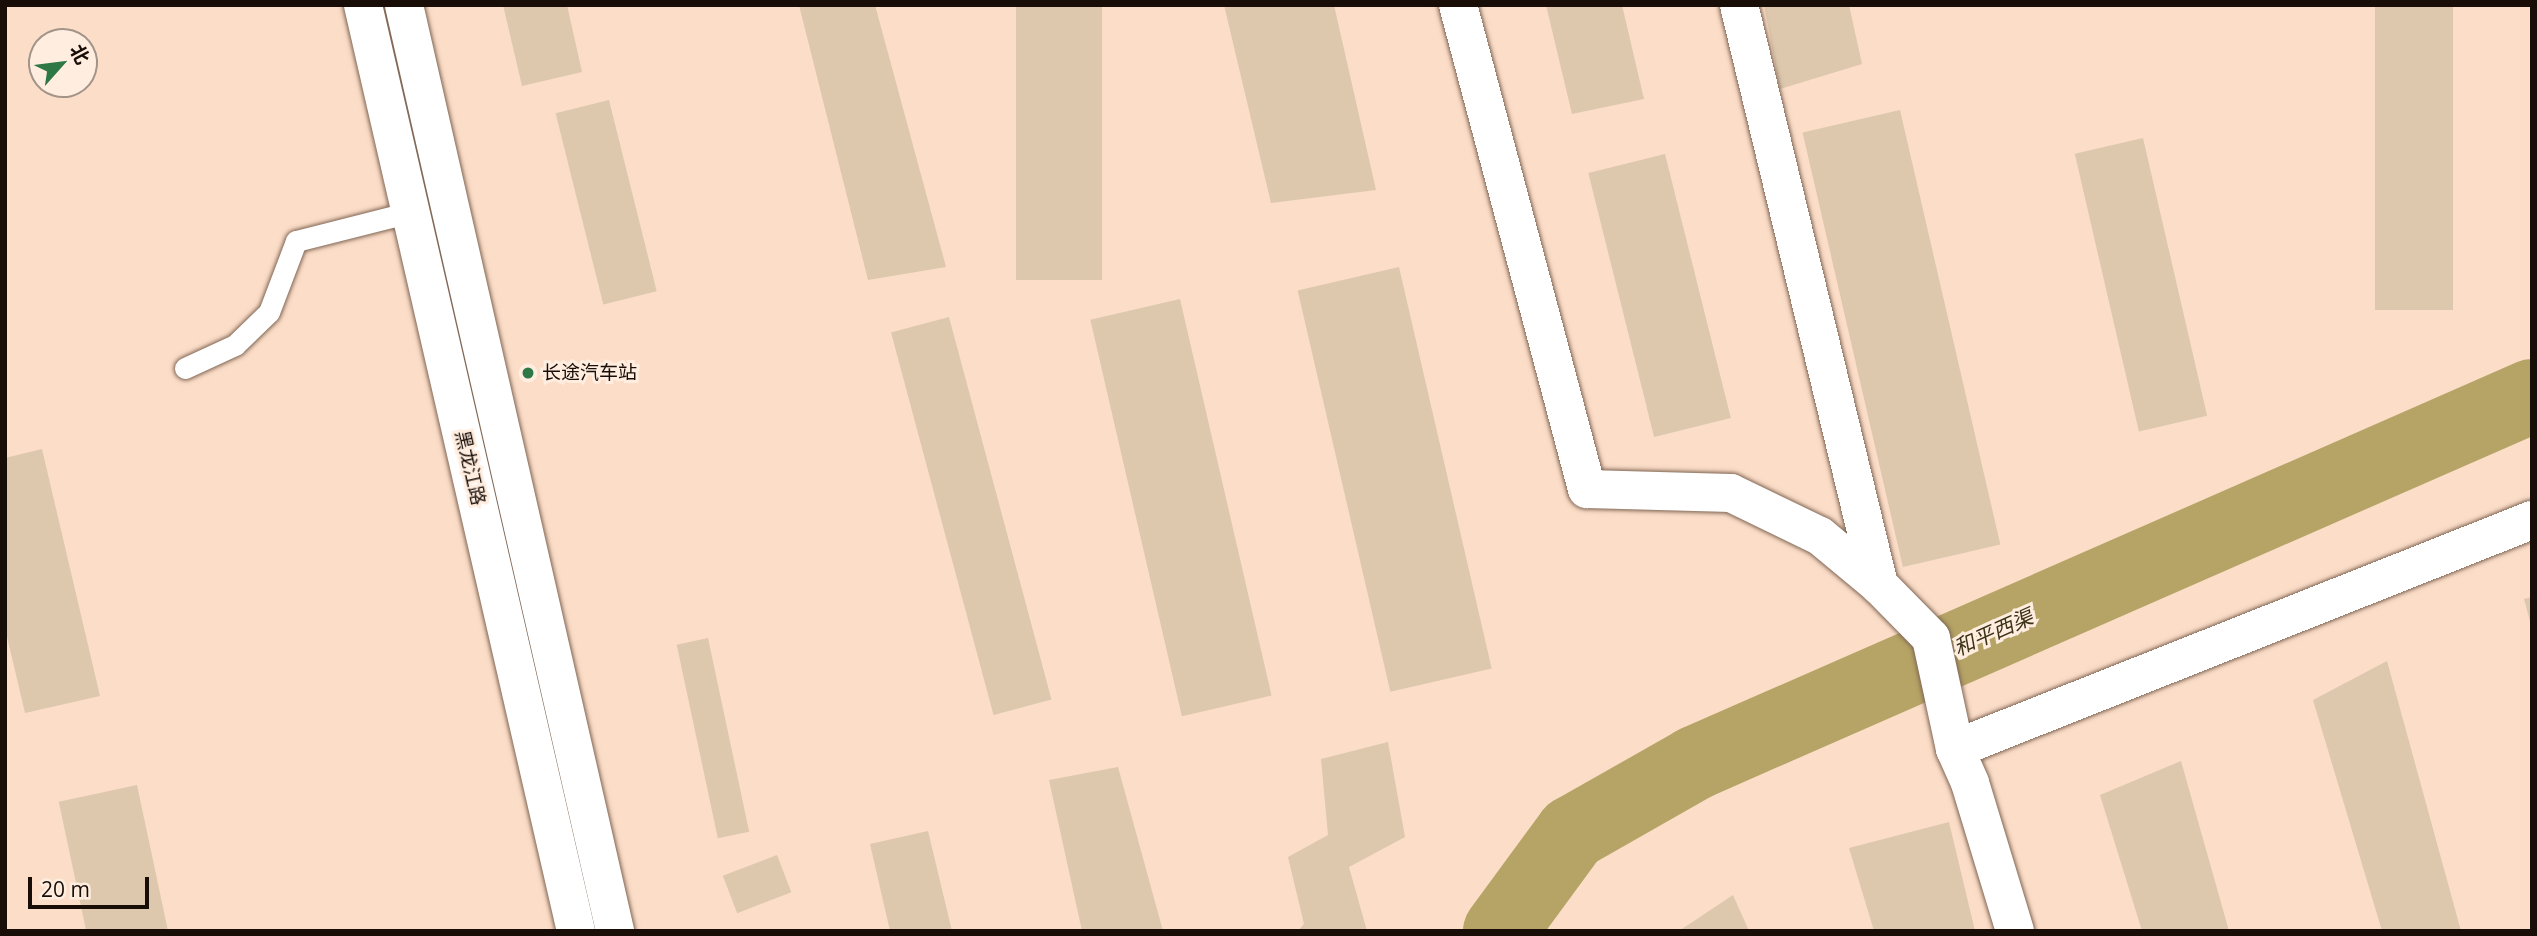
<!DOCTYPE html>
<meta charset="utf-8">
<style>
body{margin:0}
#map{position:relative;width:2537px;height:936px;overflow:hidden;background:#fbddc8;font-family:"Open Sans","Noto Sans SC",sans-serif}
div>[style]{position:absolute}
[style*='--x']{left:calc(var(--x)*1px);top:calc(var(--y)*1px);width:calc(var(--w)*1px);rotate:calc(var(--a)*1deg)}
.river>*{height:74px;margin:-37px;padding:0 37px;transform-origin:37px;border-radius:37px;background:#b5a465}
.building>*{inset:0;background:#ddc8ad;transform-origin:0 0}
.roads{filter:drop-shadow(0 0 2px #806654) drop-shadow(0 0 2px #806654)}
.service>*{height:21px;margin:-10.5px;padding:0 10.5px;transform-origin:10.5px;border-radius:10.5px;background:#fff}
.minor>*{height:38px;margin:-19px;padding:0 19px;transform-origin:19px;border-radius:19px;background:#fff}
.tertiary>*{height:38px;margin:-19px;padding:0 19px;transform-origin:19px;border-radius:19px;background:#fff}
.secondary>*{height:38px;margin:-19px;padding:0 19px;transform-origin:19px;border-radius:19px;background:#fff}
.dots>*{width:19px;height:19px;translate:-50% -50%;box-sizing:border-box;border:4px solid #ffede0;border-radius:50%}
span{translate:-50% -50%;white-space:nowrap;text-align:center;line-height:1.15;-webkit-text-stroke:6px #ffede0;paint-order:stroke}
.poi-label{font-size:19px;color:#180e07}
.left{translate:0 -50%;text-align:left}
.street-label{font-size:19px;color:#180e07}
.water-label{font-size:21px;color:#3a3316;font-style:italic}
.frame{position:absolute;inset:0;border:7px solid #180e07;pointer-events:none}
.north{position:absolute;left:28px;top:28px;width:70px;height:70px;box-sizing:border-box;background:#ffede0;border:2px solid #a39489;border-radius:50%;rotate:62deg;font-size:19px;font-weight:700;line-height:28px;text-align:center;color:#180e07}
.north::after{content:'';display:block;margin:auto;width:24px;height:32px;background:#2e7846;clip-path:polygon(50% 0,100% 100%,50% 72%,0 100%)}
.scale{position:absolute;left:28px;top:877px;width:121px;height:32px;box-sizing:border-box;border:4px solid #180e07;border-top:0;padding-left:9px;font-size:21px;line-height:24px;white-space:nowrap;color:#180e07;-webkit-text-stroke:5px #ffede0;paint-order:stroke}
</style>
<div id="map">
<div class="river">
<div style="--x:1500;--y:931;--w:122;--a:-53.7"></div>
<div style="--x:1572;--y:833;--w:142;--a:-29.6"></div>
<div style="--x:1695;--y:763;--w:914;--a:-23.68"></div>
</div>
<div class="building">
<div style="clip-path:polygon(503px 5px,567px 5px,582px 72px,522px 86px)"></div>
<div style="clip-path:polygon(799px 5px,875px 5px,946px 267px,868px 280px)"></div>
<div style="left:1016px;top:5px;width:86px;height:275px"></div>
<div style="clip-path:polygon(1224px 5px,1334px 5px,1376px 190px,1271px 203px)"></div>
<div style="clip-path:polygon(1546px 5px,1622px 5px,1644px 99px,1572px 114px)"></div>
<div style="clip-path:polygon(1764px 5px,1849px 5px,1862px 64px,1780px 89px)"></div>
<div style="left:2375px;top:5px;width:78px;height:305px"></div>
<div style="left:609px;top:100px;width:197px;height:55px;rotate:76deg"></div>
<div style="left:1900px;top:110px;width:446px;height:100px;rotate:77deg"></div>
<div style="left:2143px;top:138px;width:285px;height:70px;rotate:77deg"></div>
<div style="left:1665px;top:154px;width:272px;height:79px;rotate:76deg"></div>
<div style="left:1399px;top:267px;width:412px;height:104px;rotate:77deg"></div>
<div style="left:1180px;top:299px;width:407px;height:92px;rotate:77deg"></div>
<div style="left:949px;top:317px;width:396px;height:60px;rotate:75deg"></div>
<div style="clip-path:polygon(42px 449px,100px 696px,25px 713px,5px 628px,5px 458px)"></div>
<div style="clip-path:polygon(2532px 597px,2532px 625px,2531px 625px,2524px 599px)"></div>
<div style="left:708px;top:638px;width:198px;height:32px;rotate:78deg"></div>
<div style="clip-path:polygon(2387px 661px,2461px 931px,2382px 931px,2313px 700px)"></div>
<div style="clip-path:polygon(1388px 742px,1405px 837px,1349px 867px,1367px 931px,1298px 931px,1304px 924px,1288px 857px,1328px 835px,1321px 759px)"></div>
<div style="clip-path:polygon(2181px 761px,2229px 931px,2142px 931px,2100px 795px)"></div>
<div style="clip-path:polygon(1118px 767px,1163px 931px,1082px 931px,1049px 780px)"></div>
<div style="left:137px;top:785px;width:149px;height:80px;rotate:78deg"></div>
<div style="clip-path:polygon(1949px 822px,1975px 931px,1874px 931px,1849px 848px)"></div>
<div style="clip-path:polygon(928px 831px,952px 931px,890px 931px,870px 844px)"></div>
<div style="left:777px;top:855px;width:40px;height:58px;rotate:69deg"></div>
<div style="clip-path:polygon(1733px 895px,1749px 931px,1679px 931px)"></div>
</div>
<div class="roads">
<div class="service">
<div style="--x:185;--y:368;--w:55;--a:-24.7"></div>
<div style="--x:235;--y:345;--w:47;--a:-44.1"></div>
<div style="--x:269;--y:312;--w:76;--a:-69.2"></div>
<div style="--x:296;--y:241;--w:119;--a:-14.2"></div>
</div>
<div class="minor">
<div style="--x:1458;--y:5;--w:501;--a:75.08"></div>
<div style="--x:1587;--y:489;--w:144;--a:1.6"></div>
<div style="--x:1731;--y:493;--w:99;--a:25.8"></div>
<div style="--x:1820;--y:536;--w:77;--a:39.7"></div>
<div style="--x:1879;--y:585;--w:74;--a:45.5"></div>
<div style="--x:1931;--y:638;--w:114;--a:77.8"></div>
<div style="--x:1955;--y:749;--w:37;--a:66"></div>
<div style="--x:1970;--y:783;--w:155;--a:73.1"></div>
<div style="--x:1739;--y:5;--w:597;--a:76.43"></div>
</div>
<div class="tertiary">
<div style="--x:1955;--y:749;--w:621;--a:-21.65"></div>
</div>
<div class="secondary">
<div style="--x:363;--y:5;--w:950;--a:77.05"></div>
<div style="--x:404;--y:5;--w:950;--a:77.16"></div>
</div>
</div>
<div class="dots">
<div style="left:528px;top:373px;background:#2e7846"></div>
</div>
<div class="poi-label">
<span class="left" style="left:542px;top:373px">长途汽车站</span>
</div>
<div class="street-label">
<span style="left:470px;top:468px;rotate:77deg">黑龙江路</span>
</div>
<div class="water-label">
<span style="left:1993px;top:632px;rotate:-24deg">和平西渠</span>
</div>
<div class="frame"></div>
<div class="north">北</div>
<div class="scale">20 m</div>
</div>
